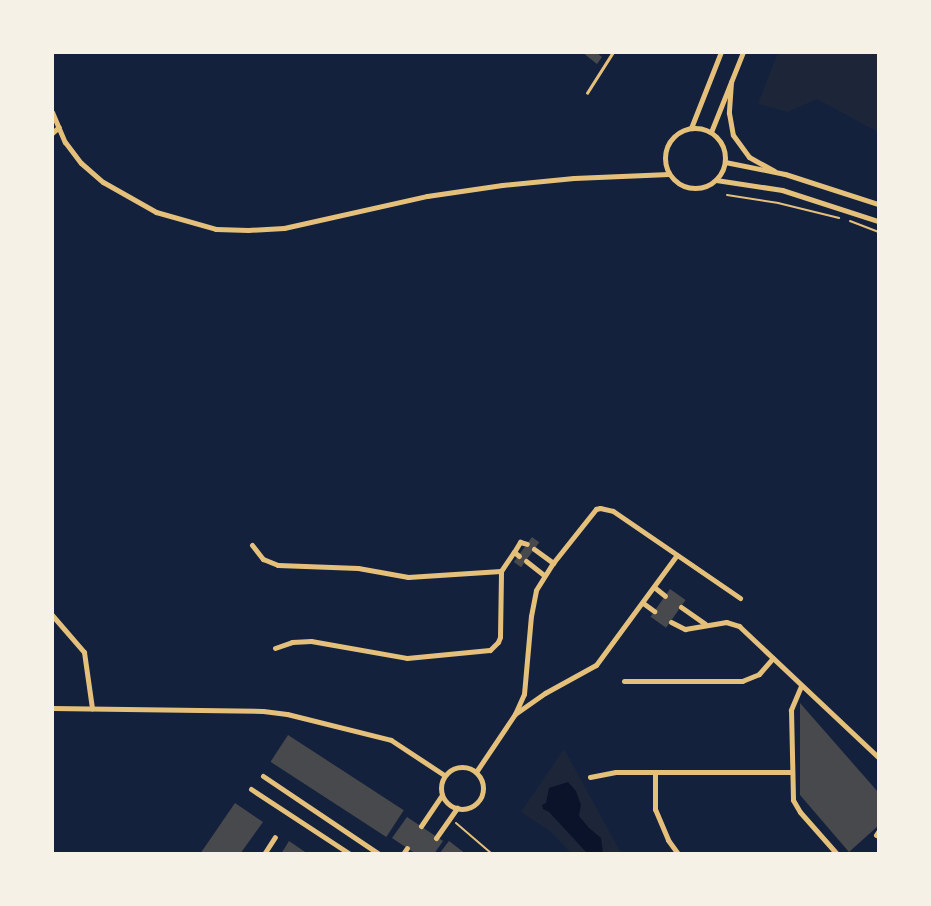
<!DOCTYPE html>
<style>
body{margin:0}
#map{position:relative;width:931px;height:906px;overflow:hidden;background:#14213d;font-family:"Times New Roman",serif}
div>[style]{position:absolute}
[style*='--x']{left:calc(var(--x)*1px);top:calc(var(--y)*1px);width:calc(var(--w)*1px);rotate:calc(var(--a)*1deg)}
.green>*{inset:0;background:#1d2539}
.water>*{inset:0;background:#0b132b}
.building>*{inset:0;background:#48494c;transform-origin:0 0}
.path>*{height:2px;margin:-1px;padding:0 1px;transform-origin:1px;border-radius:1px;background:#e5c07b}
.service>*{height:2.5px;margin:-1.25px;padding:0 1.25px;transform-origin:1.25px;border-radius:1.25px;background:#e5c07b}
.minor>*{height:5px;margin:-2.5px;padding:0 2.5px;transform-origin:2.5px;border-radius:2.5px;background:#e5c07b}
.minor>.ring{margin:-2.5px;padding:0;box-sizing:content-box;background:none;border:5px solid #e5c07b;border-radius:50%}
span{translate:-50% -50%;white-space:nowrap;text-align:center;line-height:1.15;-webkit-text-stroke:5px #f6f1e7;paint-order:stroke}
.frame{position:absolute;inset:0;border:54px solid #f6f1e7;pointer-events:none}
</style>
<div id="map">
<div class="green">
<div style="clip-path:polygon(778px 53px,878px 53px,878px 132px,817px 99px,788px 112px,758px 104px)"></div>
<div style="clip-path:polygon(564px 749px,621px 853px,571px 853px,551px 832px,521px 812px)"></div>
</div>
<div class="water">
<div style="clip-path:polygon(568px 782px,576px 791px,581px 805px,579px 816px,589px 828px,601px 838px,603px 853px,587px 853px,549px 812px,543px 809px,542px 805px,546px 803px,549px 788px)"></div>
</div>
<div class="building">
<div style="clip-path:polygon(582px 52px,596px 52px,602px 57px,597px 64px)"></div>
<div style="left:532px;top:537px;width:9px;height:31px;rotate:36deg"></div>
<div style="left:670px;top:589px;width:19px;height:34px;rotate:35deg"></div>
<div style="clip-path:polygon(800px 703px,878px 792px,878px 826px,849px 852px,800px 795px)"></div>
<div style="left:288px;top:735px;width:138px;height:32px;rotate:33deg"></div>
<div style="clip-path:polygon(235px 803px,263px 822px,240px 854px,200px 854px)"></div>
<div style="clip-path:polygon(407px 817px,443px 841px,434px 854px,416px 854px,392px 838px)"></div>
<div style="clip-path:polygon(289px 841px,308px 854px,281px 854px)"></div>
<div style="clip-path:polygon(449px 841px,466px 854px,439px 854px)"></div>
</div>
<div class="path">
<div style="--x:727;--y:195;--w:52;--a:8.9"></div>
<div style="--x:778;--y:203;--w:63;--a:13.8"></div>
<div style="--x:850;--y:221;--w:30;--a:21"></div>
<div style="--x:456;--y:823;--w:48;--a:40.7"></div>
</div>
<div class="service">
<div style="--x:587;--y:93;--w:49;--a:-57.6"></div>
</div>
<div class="minor">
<div style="--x:731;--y:82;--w:31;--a:94"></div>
<div style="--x:729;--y:113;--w:22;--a:80"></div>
<div style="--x:733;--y:135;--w:27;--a:54"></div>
<div style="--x:749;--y:157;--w:29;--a:29"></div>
<div style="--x:52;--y:112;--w:33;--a:67"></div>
<div style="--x:65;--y:142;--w:26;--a:53"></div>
<div style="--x:81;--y:163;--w:29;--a:41"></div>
<div style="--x:103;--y:182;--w:61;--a:29.5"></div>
<div style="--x:156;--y:212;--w:62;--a:15.8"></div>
<div style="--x:216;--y:229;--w:32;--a:2"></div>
<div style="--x:248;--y:230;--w:36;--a:-3"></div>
<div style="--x:284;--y:228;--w:147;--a:-12.6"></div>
<div style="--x:427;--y:196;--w:76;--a:-8.3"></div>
<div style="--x:502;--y:185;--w:72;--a:-5.6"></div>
<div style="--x:574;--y:178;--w:95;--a:-2.4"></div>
<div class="ring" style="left:665px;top:128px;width:55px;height:55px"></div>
<div style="--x:691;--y:128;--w:82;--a:-68.5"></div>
<div style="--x:711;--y:132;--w:86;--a:-68.2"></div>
<div style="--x:52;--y:133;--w:9;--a:-41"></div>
<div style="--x:725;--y:162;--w:61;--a:11.3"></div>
<div style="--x:785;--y:174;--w:98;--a:17.9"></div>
<div style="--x:716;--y:180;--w:67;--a:8.6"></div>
<div style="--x:782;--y:190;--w:101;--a:17.9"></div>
<div style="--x:252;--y:545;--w:18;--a:52"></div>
<div style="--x:263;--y:559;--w:16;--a:22"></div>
<div style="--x:278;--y:565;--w:80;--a:2.1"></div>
<div style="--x:358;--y:568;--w:51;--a:10.2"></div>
<div style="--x:408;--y:577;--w:93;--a:-3.7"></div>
<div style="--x:534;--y:549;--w:24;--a:36"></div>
<div style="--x:519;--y:556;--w:6;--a:-141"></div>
<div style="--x:514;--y:552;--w:12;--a:-59"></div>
<div style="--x:520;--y:542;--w:7;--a:16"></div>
<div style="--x:526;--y:561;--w:23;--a:38"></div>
<div style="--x:654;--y:587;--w:14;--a:39"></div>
<div style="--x:643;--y:603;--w:14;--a:36"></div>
<div style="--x:681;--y:607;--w:29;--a:35"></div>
<div style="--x:52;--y:615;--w:49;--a:49.1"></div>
<div style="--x:84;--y:652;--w:57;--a:81.9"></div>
<div style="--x:671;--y:622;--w:16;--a:27"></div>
<div style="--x:685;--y:629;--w:42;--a:-9.7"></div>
<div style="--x:726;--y:622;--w:14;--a:17"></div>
<div style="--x:739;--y:626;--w:191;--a:43.3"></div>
<div style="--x:275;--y:648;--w:18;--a:-19"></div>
<div style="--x:292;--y:642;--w:19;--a:-3"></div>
<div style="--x:311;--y:641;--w:97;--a:10"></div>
<div style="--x:407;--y:658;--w:83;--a:-5.5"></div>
<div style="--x:490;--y:650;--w:11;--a:-45"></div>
<div style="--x:498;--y:642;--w:5;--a:-68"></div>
<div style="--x:500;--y:637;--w:66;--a:-89.1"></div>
<div style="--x:501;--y:571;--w:23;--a:-56"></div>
<div style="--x:624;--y:681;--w:118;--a:0"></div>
<div style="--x:742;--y:681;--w:18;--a:-22"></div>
<div style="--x:759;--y:674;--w:21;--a:-49"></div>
<div style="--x:801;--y:686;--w:26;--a:113"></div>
<div style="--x:791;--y:710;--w:90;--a:88.7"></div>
<div style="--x:793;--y:800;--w:14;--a:60"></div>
<div style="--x:800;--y:812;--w:56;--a:48.6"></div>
<div style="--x:52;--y:708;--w:211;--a:0.8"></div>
<div style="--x:263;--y:711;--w:24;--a:7"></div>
<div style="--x:287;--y:714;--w:107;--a:14"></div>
<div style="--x:391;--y:740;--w:64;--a:33.4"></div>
<div style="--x:515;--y:714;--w:37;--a:-35"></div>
<div style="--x:545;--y:693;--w:58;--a:-28.8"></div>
<div style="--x:596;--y:665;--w:135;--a:-53.7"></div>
<div class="ring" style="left:441px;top:767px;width:37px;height:37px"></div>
<div style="--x:476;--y:772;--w:70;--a:-56.1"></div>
<div style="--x:515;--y:714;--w:22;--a:-66"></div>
<div style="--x:524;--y:694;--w:78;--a:-84.9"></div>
<div style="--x:531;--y:616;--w:26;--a:-79"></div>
<div style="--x:536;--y:590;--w:32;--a:-58"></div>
<div style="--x:553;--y:563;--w:69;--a:-51.5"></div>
<div style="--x:596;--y:509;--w:4;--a:-14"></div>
<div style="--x:600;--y:508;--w:13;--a:13"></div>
<div style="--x:613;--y:511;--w:154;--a:34.4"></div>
<div style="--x:655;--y:772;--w:37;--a:90"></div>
<div style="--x:655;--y:809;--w:34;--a:67"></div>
<div style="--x:668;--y:840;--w:17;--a:54"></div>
<div style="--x:263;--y:776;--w:140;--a:33.9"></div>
<div style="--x:590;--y:777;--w:26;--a:-11"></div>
<div style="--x:616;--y:772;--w:175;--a:0"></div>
<div style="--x:251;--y:789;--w:118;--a:33.3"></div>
<div style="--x:421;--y:826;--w:37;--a:-56"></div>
<div style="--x:876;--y:835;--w:4;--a:-56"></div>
<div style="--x:436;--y:838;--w:37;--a:-55"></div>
<div style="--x:264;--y:854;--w:20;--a:-57"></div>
<div style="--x:403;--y:854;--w:7;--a:-56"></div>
</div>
<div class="frame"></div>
</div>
